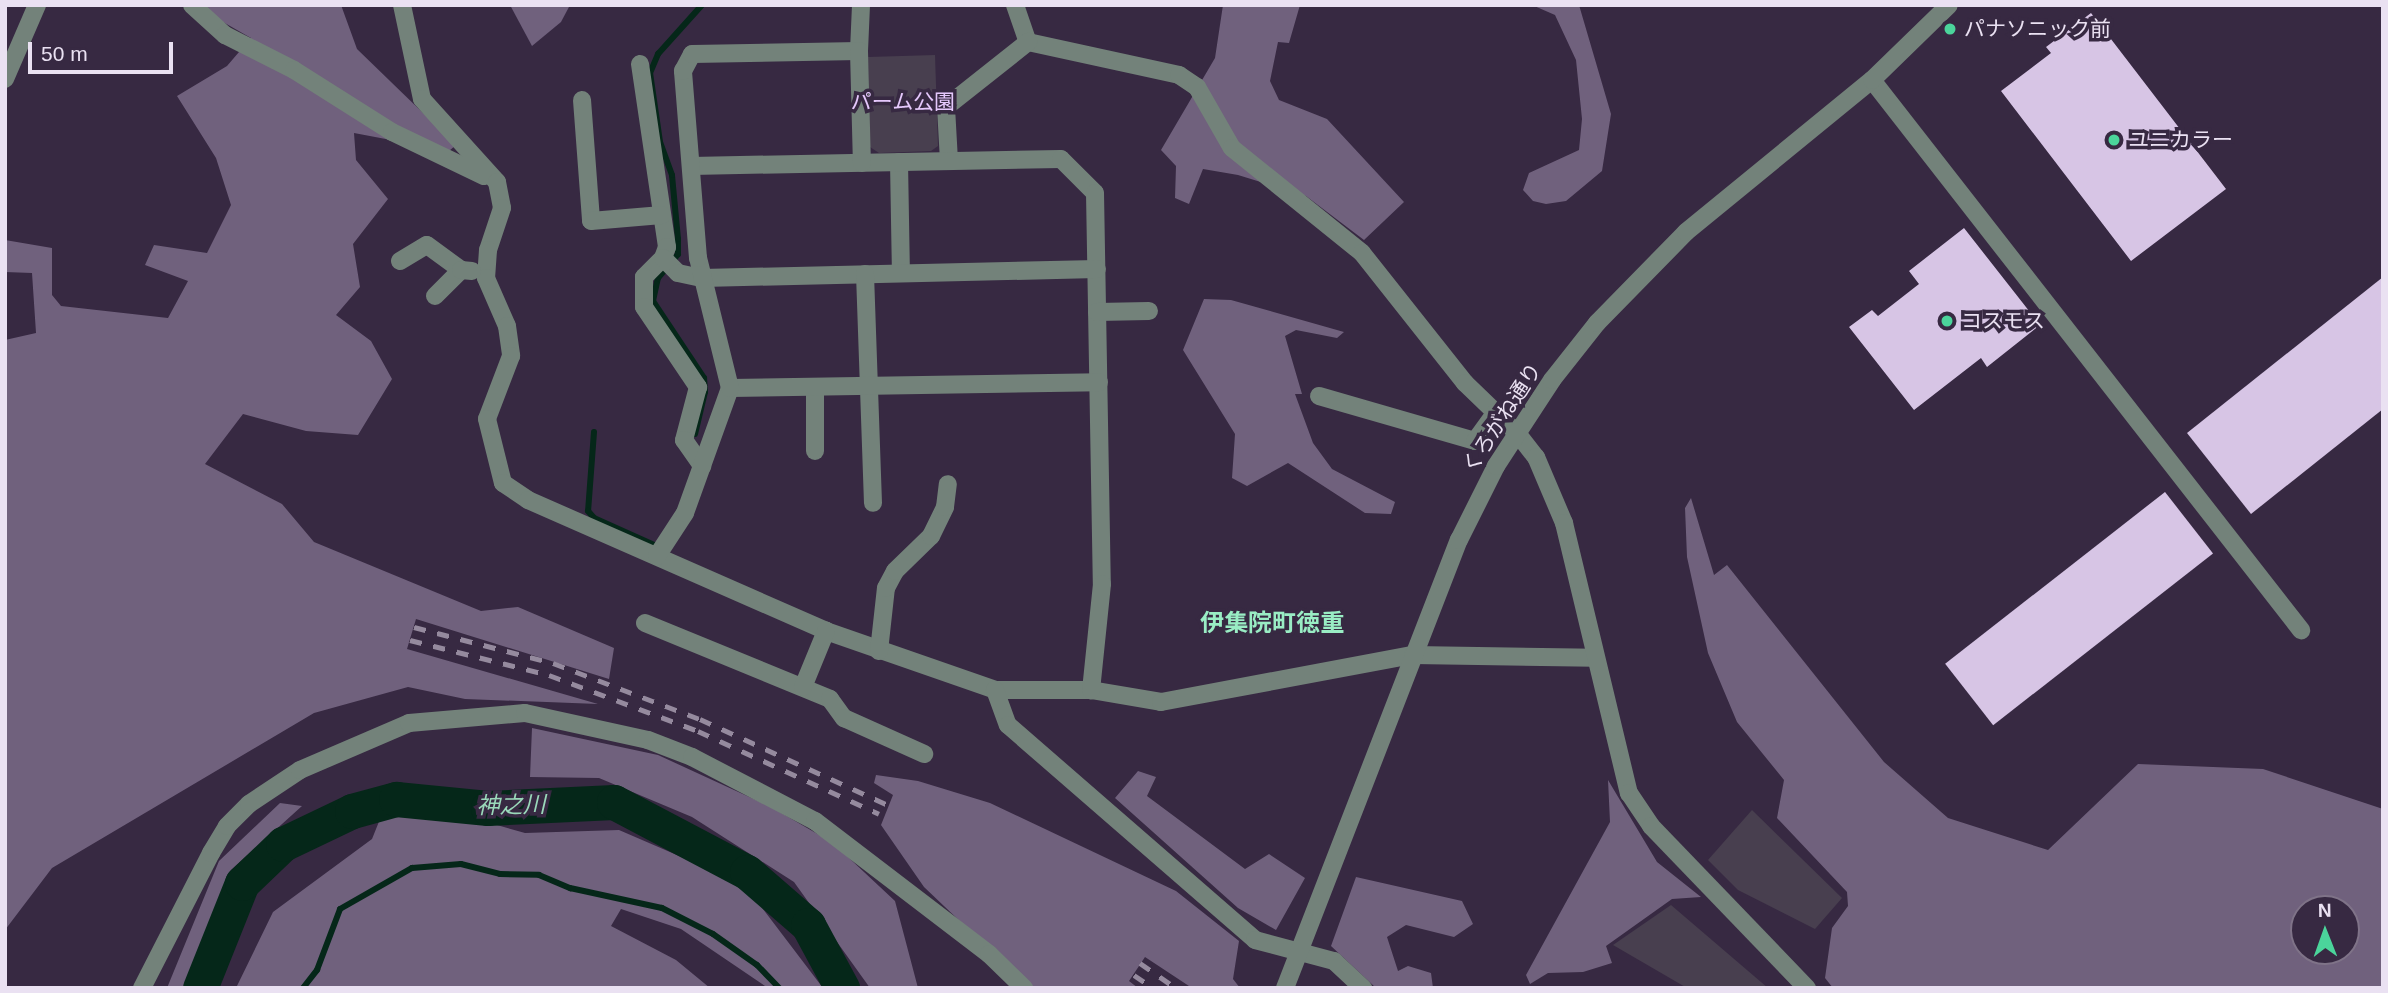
<!DOCTYPE html>
<meta charset="utf-8">
<style>
body{margin:0}
#map{position:relative;width:2388px;height:993px;overflow:hidden;background:#372942;font-family:Helvetica,"Noto Sans JP",sans-serif}
div>[style]{position:absolute}
[style*='--x']{left:calc(var(--x)*1px);top:calc(var(--y)*1px);width:calc(var(--w)*1px);rotate:calc(var(--a)*1deg)}
.green>*{inset:0;background:#483f4f}
.forest>*{inset:0;background:#70617d}
.stream>*{height:6px;margin:-3px;padding:0 3px;transform-origin:3px;border-radius:3px;background:#052719}
.river>*{height:35px;margin:-17.5px;padding:0 17.5px;transform-origin:17.5px;border-radius:17.5px;background:#052719}
.building>*{inset:0;background:#d7c5e5;transform-origin:0 0}
.minor>*{height:18px;margin:-9px;padding:0 9px;transform-origin:9px;border-radius:9px;background:#73827a}
.rail>*{height:5px;margin-top:-2.5px;transform-origin:0;background:repeating-linear-gradient(90deg,#958a9e 0 12px,transparent 0 24px)}
.dots>*{width:19px;height:19px;translate:-50% -50%;box-sizing:border-box;border:4px solid #372942;border-radius:50%}
span{translate:-50% -50%;white-space:nowrap;text-align:center;line-height:1.15;-webkit-text-stroke:7px #372942;paint-order:stroke}
.poi-label{font-size:21px;color:#eae1f2}
.left{translate:0 -50%;text-align:left}
.park-label{font-size:21px;color:#e5c8fc}
.street-label{font-size:21px;color:#eae1f2}
.water-label{font-size:23px;color:#9ad9ba;font-style:italic}
.quarter-label{font-size:24px;color:#99edc4;font-weight:700}
.frame{position:absolute;inset:0;border:7px solid #eae1f2;pointer-events:none}
.north{position:absolute;left:2290px;top:895px;width:70px;height:70px;box-sizing:border-box;background:#372942;border:2px solid #7f7388;border-radius:50%;rotate:359deg;font-size:19px;font-weight:700;line-height:28px;text-align:center;color:#eae1f2}
.north::after{content:'';display:block;margin:auto;width:24px;height:32px;background:#4bd49b;clip-path:polygon(50% 0,100% 100%,50% 72%,0 100%)}
.scale{position:absolute;left:28px;top:42px;width:145px;height:32px;box-sizing:border-box;border:4px solid #eae1f2;border-top:0;padding-left:9px;font-size:21px;line-height:24px;white-space:nowrap;color:#eae1f2;-webkit-text-stroke:5px #372942;paint-order:stroke}
</style>
<div id="map">
<div class="green">
<div style="clip-path:polygon(935px 55px,938px 146px,931px 151px,879px 153px,870px 147px,868px 57px)"></div>
<div style="clip-path:polygon(1752px 810px,1842px 898px,1815px 929px,1738px 890px,1708px 860px)"></div>
<div style="clip-path:polygon(1671px 905px,1768px 988px,1687px 988px,1613px 945px)"></div>
</div>
<div class="forest">
<div style="clip-path:polygon(204px 5px,341px 5px,357px 49px,456px 145px,449px 151px,354px 133px,356px 160px,388px 199px,353px 244px,360px 287px,336px 315px,371px 341px,392px 379px,358px 435px,306px 431px,243px 414px,205px 464px,282px 504px,314px 542px,481px 611px,518px 607px,614px 648px,609px 679px,416px 619px,407px 649px,598px 704px,465px 699px,408px 687px,314px 713px,52px 868px,5px 930px,5px 340px,36px 333px,32px 273px,5px 272px,5px 240px,52px 248px,52px 295px,61px 306px,168px 318px,188px 281px,145px 265px,154px 245px,207px 253px,231px 205px,216px 158px,177px 96px,227px 66px,251px 38px,216px 18px)"></div>
<div style="clip-path:polygon(510px 5px,570px 5px,561px 22px,532px 46px)"></div>
<div style="clip-path:polygon(1223px 5px,1300px 5px,1289px 43px,1278px 42px,1270px 81px,1279px 100px,1327px 119px,1404px 202px,1364px 240px,1306px 196px,1238px 175px,1203px 169px,1189px 204px,1175px 198px,1176px 166px,1161px 150px,1215px 58px)"></div>
<div style="clip-path:polygon(1532px 5px,1579px 5px,1611px 114px,1602px 171px,1566px 201px,1546px 204px,1533px 201px,1523px 190px,1529px 173px,1579px 150px,1582px 119px,1576px 60px,1555px 15px)"></div>
<div style="clip-path:polygon(1204px 299px,1231px 300px,1344px 332px,1337px 338px,1296px 330px,1285px 336px,1302px 394px,1295px 394px,1313px 443px,1332px 469px,1395px 502px,1391px 514px,1365px 513px,1288px 463px,1247px 486px,1232px 478px,1235px 434px,1183px 350px)"></div>
<div style="clip-path:polygon(evenodd,1691px 498px,1714px 575px,1727px 565px,1884px 762px,1948px 818px,2048px 850px,2138px 764px,2263px 769px,2383px 809px,2383px 988px,1833px 988px,1825px 978px,1832px 928px,1848px 906px,1847px 892px,1777px 818px,1784px 780px,1737px 722px,1708px 653px,1687px 557px,1685px 508px,1691px 498px,2304px 909px,2346px 909px,2346px 951px,2304px 951px,2304px 909px)"></div>
<div style="clip-path:polygon(532px 728px,658px 755px,771px 807px,833px 843px,895px 901px,918px 988px,870px 988px,794px 882px,692px 817px,599px 778px,530px 777px)"></div>
<div style="clip-path:polygon(1138px 771px,1156px 777px,1147px 796px,1245px 869px,1269px 854px,1305px 878px,1276px 930px,1238px 908px,1115px 798px)"></div>
<div style="clip-path:polygon(876px 775px,918px 781px,990px 803px,1176px 891px,1239px 941px,1233px 979px,1240px 988px,1192px 988px,1145px 957px,1129px 981px,1138px 988px,1030px 988px,924px 887px,881px 825px,893px 795px,874px 783px)"></div>
<div style="clip-path:polygon(1608px 780px,1657px 862px,1701px 897px,1672px 899px,1606px 946px,1612px 963px,1583px 972px,1548px 973px,1530px 984px,1526px 975px,1610px 822px)"></div>
<div style="clip-path:polygon(280px 803px,302px 806px,231px 870px,183px 988px,167px 988px,219px 861px)"></div>
<div style="clip-path:polygon(382px 814px,483px 821px,525px 833px,619px 830px,744px 884px,823px 988px,768px 988px,681px 929px,621px 909px,611px 926px,676px 960px,710px 988px,236px 988px,273px 912px,372px 839px)"></div>
<div style="clip-path:polygon(1356px 877px,1462px 901px,1473px 924px,1454px 937px,1406px 925px,1387px 937px,1398px 971px,1408px 966px,1431px 973px,1433px 988px,1376px 988px,1331px 946px)"></div>
</div>
<div class="stream">
<div style="--x:594;--y:432;--w:79;--a:94.3"></div>
<div style="--x:588;--y:511;--w:9;--a:49"></div>
<div style="--x:594;--y:518;--w:66;--a:24.2"></div>
<div style="--x:695;--y:434;--w:43;--a:-76.6"></div>
<div style="--x:705;--y:392;--w:14;--a:-94"></div>
<div style="--x:704;--y:378;--w:92;--a:-123.5"></div>
<div style="--x:653;--y:301;--w:24;--a:-78"></div>
<div style="--x:658;--y:278;--w:31;--a:-50"></div>
<div style="--x:678;--y:254;--w:15;--a:-90"></div>
<div style="--x:678;--y:239;--w:64;--a:-95.4"></div>
<div style="--x:672;--y:175;--w:35;--a:-110"></div>
<div style="--x:660;--y:142;--w:70;--a:-98.2"></div>
<div style="--x:650;--y:73;--w:21;--a:-67"></div>
<div style="--x:658;--y:54;--w:66;--a:-48.1"></div>
<div style="--x:303;--y:988;--w:23;--a:-52"></div>
<div style="--x:317;--y:970;--w:65;--a:-69.3"></div>
<div style="--x:340;--y:909;--w:83;--a:-29.7"></div>
<div style="--x:412;--y:868;--w:49;--a:-4.7"></div>
<div style="--x:461;--y:864;--w:40;--a:14.4"></div>
<div style="--x:500;--y:874;--w:39;--a:1"></div>
<div style="--x:539;--y:875;--w:34;--a:23"></div>
<div style="--x:570;--y:888;--w:94;--a:12.3"></div>
<div style="--x:662;--y:908;--w:57;--a:27"></div>
<div style="--x:713;--y:934;--w:54;--a:35.2"></div>
<div style="--x:757;--y:965;--w:32;--a:46"></div>
</div>
<div class="river">
<div style="--x:200;--y:988;--w:113;--a:-68.2"></div>
<div style="--x:242;--y:883;--w:57;--a:-43.6"></div>
<div style="--x:283;--y:844;--w:76;--a:-25.6"></div>
<div style="--x:352;--y:811;--w:46;--a:-15.3"></div>
<div style="--x:396;--y:799;--w:92;--a:5.6"></div>
<div style="--x:488;--y:808;--w:126;--a:-2.7"></div>
<div style="--x:614;--y:802;--w:150;--a:27.8"></div>
<div style="--x:747;--y:872;--w:81;--a:41"></div>
<div style="--x:808;--y:925;--w:72;--a:61.6"></div>
</div>
<div class="building">
<div style="clip-path:polygon(2091px 13px,2226px 189px,2131px 261px,2001px 91px,2051px 53px,2046px 47px)"></div>
<div style="clip-path:polygon(1964px 228px,2040px 325px,1987px 367px,1981px 358px,1914px 410px,1849px 327px,1872px 310px,1878px 316px,1919px 284px,1909px 271px)"></div>
<div style="clip-path:polygon(2383px 277px,2383px 409px,2251px 514px,2187px 433px)"></div>
<div style="left:2165px;top:492px;width:78px;height:279px;rotate:52deg"></div>
</div>
<div class="minor">
<div style="--x:192;--y:5;--w:45;--a:42.3"></div>
<div style="--x:225;--y:35;--w:77;--a:26.9"></div>
<div style="--x:294;--y:70;--w:116;--a:32.3"></div>
<div style="--x:392;--y:132;--w:102;--a:25.6"></div>
<div style="--x:402;--y:5;--w:96;--a:78"></div>
<div style="--x:422;--y:99;--w:112;--a:47.9"></div>
<div style="--x:497;--y:182;--w:26;--a:79"></div>
<div style="--x:502;--y:208;--w:44;--a:108.4"></div>
<div style="--x:488;--y:250;--w:28;--a:94"></div>
<div style="--x:486;--y:278;--w:52;--a:66.4"></div>
<div style="--x:507;--y:326;--w:30;--a:82"></div>
<div style="--x:511;--y:356;--w:67;--a:110.9"></div>
<div style="--x:487;--y:419;--w:66;--a:76"></div>
<div style="--x:503;--y:483;--w:30;--a:34"></div>
<div style="--x:528;--y:500;--w:326;--a:23.7"></div>
<div style="--x:826;--y:631;--w:179;--a:19.2"></div>
<div style="--x:995;--y:690;--w:96;--a:0"></div>
<div style="--x:1091;--y:690;--w:71;--a:9.7"></div>
<div style="--x:1161;--y:702;--w:256;--a:-10.6"></div>
<div style="--x:1413;--y:655;--w:181;--a:0.9"></div>
<div style="--x:1015;--y:5;--w:39;--a:71"></div>
<div style="--x:1028;--y:42;--w:155;--a:12.3"></div>
<div style="--x:1179;--y:75;--w:22;--a:34"></div>
<div style="--x:1197;--y:87;--w:70;--a:60.2"></div>
<div style="--x:1232;--y:148;--w:167;--a:38.9"></div>
<div style="--x:1362;--y:253;--w:166;--a:51.6"></div>
<div style="--x:1465;--y:383;--w:72;--a:43.9"></div>
<div style="--x:1517;--y:433;--w:31;--a:52"></div>
<div style="--x:1536;--y:457;--w:72;--a:67"></div>
<div style="--x:1564;--y:523;--w:278;--a:76.5"></div>
<div style="--x:1629;--y:793;--w:40;--a:56"></div>
<div style="--x:1651;--y:826;--w:225;--a:46.1"></div>
<div style="--x:859;--y:51;--w:46;--a:-87.5"></div>
<div style="--x:640;--y:64;--w:185;--a:81.6"></div>
<div style="--x:667;--y:247;--w:12;--a:110"></div>
<div style="--x:663;--y:258;--w:27;--a:135"></div>
<div style="--x:644;--y:277;--w:30;--a:90"></div>
<div style="--x:644;--y:307;--w:97;--a:56"></div>
<div style="--x:698;--y:387;--w:55;--a:104.8"></div>
<div style="--x:684;--y:440;--w:32;--a:55"></div>
<div style="--x:5;--y:79;--w:81;--a:-66.6"></div>
<div style="--x:1872;--y:80;--w:698;--a:52.05"></div>
<div style="--x:582;--y:100;--w:121;--a:85.7"></div>
<div style="--x:591;--y:221;--w:71;--a:-4.8"></div>
<div style="--x:949;--y:161;--w:54;--a:-93.2"></div>
<div style="--x:946;--y:107;--w:105;--a:-38.4"></div>
<div style="--x:899;--y:162;--w:111;--a:89"></div>
<div style="--x:691;--y:166;--w:370;--a:-1.1"></div>
<div style="--x:1061;--y:159;--w:48;--a:45"></div>
<div style="--x:1095;--y:193;--w:391;--a:89"></div>
<div style="--x:1102;--y:584;--w:107;--a:95.9"></div>
<div style="--x:663;--y:258;--w:21;--a:45"></div>
<div style="--x:678;--y:273;--w:25;--a:12"></div>
<div style="--x:702;--y:278;--w:395;--a:-1.3"></div>
<div style="--x:400;--y:261;--w:31;--a:-31"></div>
<div style="--x:427;--y:245;--w:42;--a:36.3"></div>
<div style="--x:865;--y:274;--w:229;--a:88"></div>
<div style="--x:435;--y:296;--w:37;--a:-45"></div>
<div style="--x:461;--y:270;--w:11;--a:5"></div>
<div style="--x:1097;--y:312;--w:52;--a:-1.1"></div>
<div style="--x:815;--y:387;--w:64;--a:90"></div>
<div style="--x:730;--y:388;--w:369;--a:-0.9"></div>
<div style="--x:1319;--y:396;--w:162;--a:16.1"></div>
<div style="--x:1475;--y:441;--w:36;--a:-54"></div>
<div style="--x:657;--y:556;--w:51;--a:-56.9"></div>
<div style="--x:685;--y:513;--w:133;--a:-70.2"></div>
<div style="--x:730;--y:388;--w:134;--a:-103.8"></div>
<div style="--x:698;--y:258;--w:188;--a:-94.6"></div>
<div style="--x:683;--y:71;--w:19;--a:-62"></div>
<div style="--x:692;--y:54;--w:167;--a:-1"></div>
<div style="--x:859;--y:51;--w:112;--a:88.5"></div>
<div style="--x:645;--y:623;--w:200;--a:22.3"></div>
<div style="--x:830;--y:699;--w:24;--a:54"></div>
<div style="--x:844;--y:718;--w:88;--a:24.2"></div>
<div style="--x:879;--y:651;--w:63;--a:-83.7"></div>
<div style="--x:886;--y:588;--w:19;--a:-62"></div>
<div style="--x:895;--y:571;--w:50;--a:-44.2"></div>
<div style="--x:931;--y:536;--w:32;--a:-64"></div>
<div style="--x:945;--y:507;--w:23;--a:-83"></div>
<div style="--x:803;--y:687;--w:61;--a:-67.7"></div>
<div style="--x:995;--y:690;--w:37;--a:70"></div>
<div style="--x:1008;--y:725;--w:327;--a:41"></div>
<div style="--x:1255;--y:940;--w:82;--a:14.9"></div>
<div style="--x:1334;--y:961;--w:40;--a:43"></div>
<div style="--x:142;--y:988;--w:152;--a:-62.9"></div>
<div style="--x:211;--y:853;--w:31;--a:-59"></div>
<div style="--x:227;--y:826;--w:31;--a:-45"></div>
<div style="--x:249;--y:804;--w:61;--a:-33.7"></div>
<div style="--x:300;--y:770;--w:119;--a:-23.3"></div>
<div style="--x:409;--y:723;--w:116;--a:-4.9"></div>
<div style="--x:525;--y:713;--w:126;--a:12.4"></div>
<div style="--x:648;--y:740;--w:47;--a:21.1"></div>
<div style="--x:692;--y:757;--w:139;--a:27.5"></div>
<div style="--x:815;--y:821;--w:219;--a:37.4"></div>
<div style="--x:989;--y:954;--w:49;--a:44.2"></div>
<div style="--x:1285;--y:988;--w:481;--a:-68.8"></div>
<div style="--x:1459;--y:540;--w:83;--a:-63.4"></div>
<div style="--x:1496;--y:466;--w:103;--a:-56.9"></div>
<div style="--x:1552;--y:380;--w:73;--a:-51.7"></div>
<div style="--x:1597;--y:323;--w:127;--a:-45.6"></div>
<div style="--x:1686;--y:232;--w:240;--a:-39.3"></div>
<div style="--x:1872;--y:80;--w:107;--a:-44.2"></div>
</div>
<div class="rail">
<div style="--x:414;--y:627;--w:144;--a:14.5"></div>
<div style="--x:553;--y:663;--w:157;--a:20.9"></div>
<div style="--x:700;--y:719;--w:205;--a:24.6"></div>
<div style="--x:410;--y:640;--w:143;--a:14.1"></div>
<div style="--x:549;--y:675;--w:159;--a:20.6"></div>
<div style="--x:698;--y:731;--w:199;--a:24.6"></div>
<div style="--x:1140;--y:963;--w:44;--a:34.8"></div>
<div style="--x:1134;--y:975;--w:23;--a:34"></div>
</div>
<div class="dots">
<div style="left:1950px;top:29px;background:#4bd49b"></div>
<div style="left:2114px;top:140px;background:#4bd49b"></div>
<div style="left:1947px;top:321px;background:#4bd49b"></div>
</div>
<div class="poi-label">
<span class="left" style="left:1964px;top:29px">パナソニック前</span>
<span class="left" style="left:2128px;top:140px">ユニカラー</span>
<span class="left" style="left:1961px;top:321px">コスモス</span>
</div>
<div class="park-label">
<span style="left:903px;top:102px">パーム公園</span>
</div>
<div class="street-label">
<span style="left:1502px;top:418px;rotate:-57deg">くろがね通り</span>
</div>
<div class="water-label">
<span style="left:511px;top:805px;rotate:-1deg">神之川</span>
</div>
<div class="quarter-label">
<span style="left:1272px;top:623px">伊集院町徳重</span>
</div>
<div class="frame"></div>
<div class="north">N</div>
<div class="scale">50 m</div>
</div>
